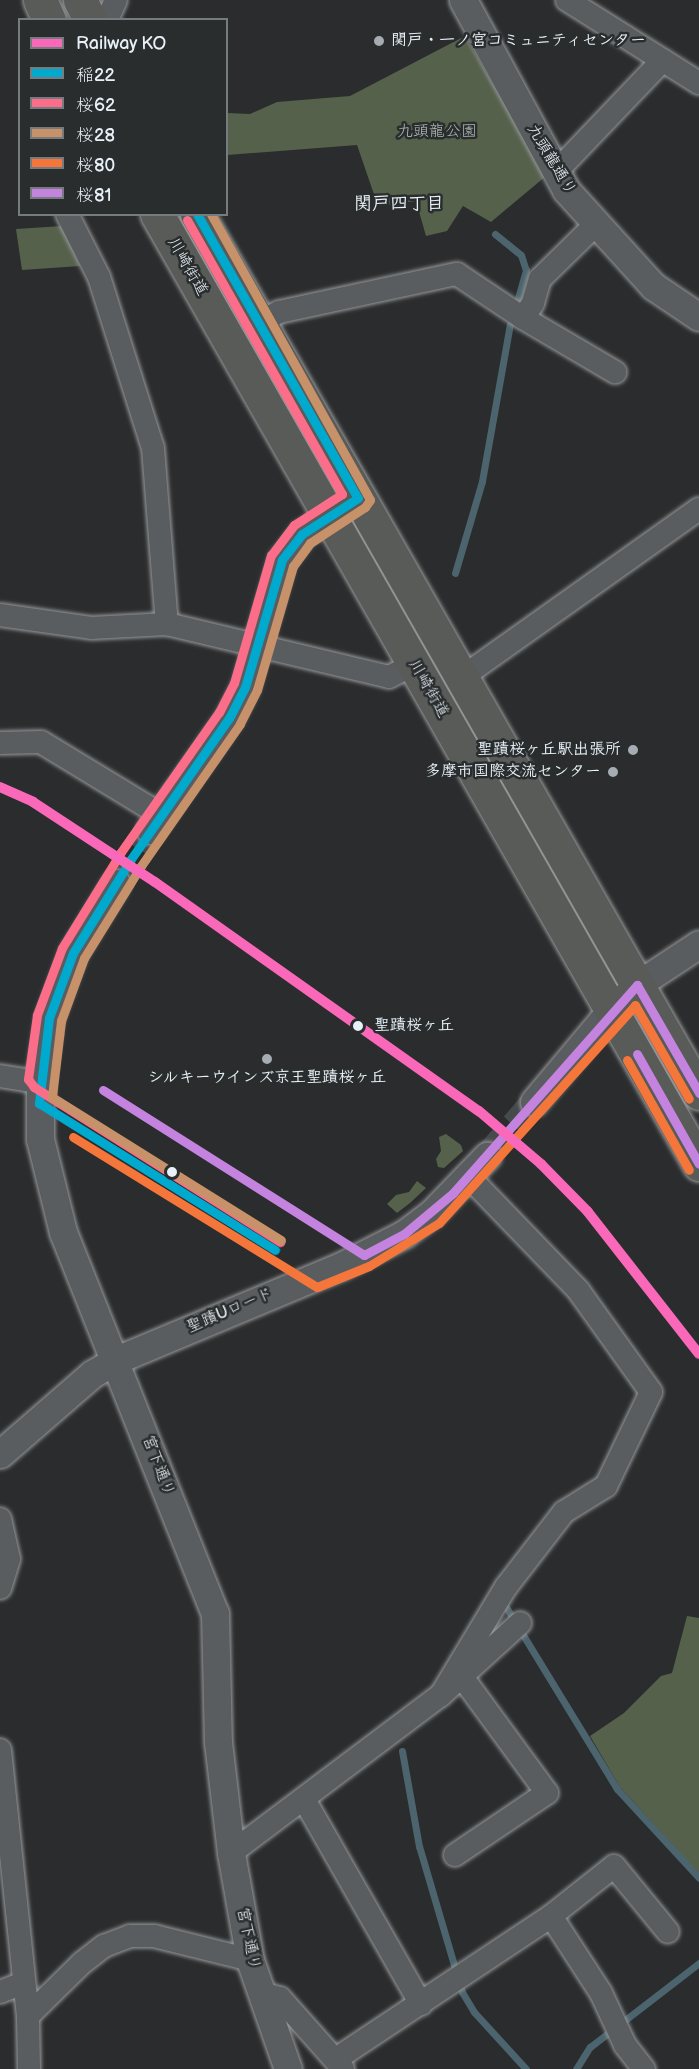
<!DOCTYPE html>
<meta charset="utf-8">
<style>
body{margin:0}
#map{position:relative;width:699px;height:2069px;overflow:hidden;background:#2b2c2d;font-family:"Balsamiq Sans","Klee One",sans-serif}
div>[style]{position:absolute}
[style*='--x']{left:calc(var(--x)*1px);top:calc(var(--y)*1px);width:calc(var(--w)*1px);rotate:calc(var(--a)*1deg)}
.green>*{inset:0;background:#55614b}
.stream>*{height:7px;margin:-3.5px;padding:0 3.5px;transform-origin:3.5px;border-radius:3.5px;background:#4b646d}
.tertiary-tunnel>*{height:27px;margin-top:-13.5px;transform-origin:0;background:repeating-linear-gradient(90deg,#474a4b 0 27px,transparent 0 41px)}
.roads{filter:drop-shadow(0 0 2px #96989a) drop-shadow(0 0 2px #96989a)}
.minor>*{height:22px;margin:-11px;padding:0 11px;transform-origin:11px;border-radius:11px;background:#5a5d60}
.tertiary>*{height:27px;margin:-13.5px;padding:0 13.5px;transform-origin:13.5px;border-radius:13.5px;background:#5a5d60}
.primary>*{height:33px;margin:-16.5px;padding:0 16.5px;transform-origin:16.5px;border-radius:16.5px;background:#585b58}
.bus-1>*{height:9px;margin:-4.5px;padding:0 4.5px;transform-origin:4.5px;border-radius:4.5px;background:#00a9ce}
.bus-2>*{height:9px;margin:-4.5px;padding:0 4.5px;transform-origin:4.5px;border-radius:4.5px;background:#fb6d88}
.bus-3>*{height:9px;margin:-4.5px;padding:0 4.5px;transform-origin:4.5px;border-radius:4.5px;background:#c7916a}
.bus-4>*{height:9px;margin:-4.5px;padding:0 4.5px;transform-origin:4.5px;border-radius:4.5px;background:#f5763a}
.bus-5>*{height:9px;margin:-4.5px;padding:0 4.5px;transform-origin:4.5px;border-radius:4.5px;background:#c483df}
.rail-1>*{height:10px;margin:-5px;padding:0 5px;transform-origin:5px;border-radius:5px;background:#fa69b9}
.dots>*{width:16px;height:16px;translate:-50% -50%;box-sizing:border-box;border:3px solid #2a2d2e;border-radius:50%}
span{translate:-50% -50%;white-space:nowrap;text-align:center;line-height:1.15;-webkit-text-stroke:5px #2a2d2e;paint-order:stroke}
.poi-label{font-size:16px;color:#e8f1f8;font-weight:700}
.left{translate:0 -50%;text-align:left}
.right{translate:-100% -50%;text-align:right}
.park-label{font-size:16px;color:#b0bbb5}
.street-label{font-size:16px;color:#e8f1f8}
.stop-label{font-size:16px;color:#e8f1f8;font-weight:700}
.neighbourhood-label{font-size:18px;color:#e8f1f8;font-weight:700}
.legend{position:absolute;left:18px;top:18px;width:210px;height:198px;box-sizing:border-box;background:#2a2d2e;border:2px solid #767b7f;margin:0;padding:8px 10px;list-style:none;font-size:18px;color:#e8f1f8}
.legend li{display:flex;align-items:center;gap:12px;height:30px}
.legend b{width:30px;border:2px solid #767b7f}
</style>
<div id="map">
<div class="green">
<div style="clip-path:polygon(465px 36px,546px 176px,491px 222px,463px 206px,447px 231px,426px 236px,416px 201px,378px 206px,357px 145px,227px 155px,227px 113px,250px 114px,277px 102px,350px 96px)"></div>
<div style="clip-path:polygon(62px 226px,80px 266px,22px 270px,16px 229px)"></div>
<div style="clip-path:polygon(446px 1134px,461px 1145px,463px 1151px,444px 1168px,438px 1167px,436px 1159px,441px 1151px,439px 1137px)"></div>
<div style="clip-path:polygon(417px 1181px,426px 1188px,410px 1203px,397px 1213px,387px 1204px,396px 1195px,409px 1192px)"></div>
<div style="clip-path:polygon(687px 1616px,699px 1618px,699px 1874px,620px 1787px,590px 1736px,624px 1713px,661px 1676px,672px 1673px)"></div>
</div>
<div class="stream">
<div style="--x:495;--y:234;--w:33;--a:39"></div>
<div style="--x:521;--y:255;--w:16;--a:72"></div>
<div style="--x:526;--y:270;--w:29;--a:106"></div>
<div style="--x:455;--y:573;--w:96;--a:-73.6"></div>
<div style="--x:482;--y:481;--w:159;--a:-79.9"></div>
<div style="--x:506;--y:1607;--w:213;--a:58.6"></div>
<div style="--x:617;--y:1789;--w:121;--a:47.3"></div>
<div style="--x:402;--y:1751;--w:97;--a:79.9"></div>
<div style="--x:419;--y:1846;--w:152;--a:73.6"></div>
<div style="--x:462;--y:1992;--w:23;--a:59"></div>
<div style="--x:474;--y:2012;--w:77;--a:47.6"></div>
<div style="--x:576;--y:2069;--w:26;--a:-58"></div>
<div style="--x:590;--y:2047;--w:138;--a:-37.6"></div>
</div>
<div class="tertiary-tunnel">
<div style="--x:116;--y:883;--w:63;--a:-57.3"></div>
<div style="--x:487;--y:1156;--w:72;--a:-49"></div>
</div>
<div class="roads">
<div class="minor">
<div style="--x:567;--y:0;--w:156;--a:32.2"></div>
<div style="--x:107;--y:20;--w:22;--a:-66"></div>
<div style="--x:555;--y:173;--w:156;--a:-46.3"></div>
<div style="--x:67;--y:214;--w:71;--a:63.1"></div>
<div style="--x:99;--y:277;--w:179;--a:72.5"></div>
<div style="--x:153;--y:448;--w:177;--a:85.5"></div>
<div style="--x:523;--y:318;--w:18;--a:-56"></div>
<div style="--x:533;--y:303;--w:25;--a:-74"></div>
<div style="--x:540;--y:279;--w:77;--a:-44.5"></div>
<div style="--x:259;--y:323;--w:23;--a:-29"></div>
<div style="--x:279;--y:312;--w:182;--a:-12.1"></div>
<div style="--x:457;--y:274;--w:79;--a:33.7"></div>
<div style="--x:523;--y:318;--w:107;--a:30.4"></div>
<div style="--x:0;--y:615;--w:92;--a:8.1"></div>
<div style="--x:91;--y:628;--w:76;--a:-3"></div>
<div style="--x:167;--y:624;--w:228;--a:13.4"></div>
<div style="--x:389;--y:677;--w:28;--a:-27"></div>
<div style="--x:461;--y:678;--w:292;--a:-35.4"></div>
<div style="--x:0;--y:743;--w:41;--a:-1.4"></div>
<div style="--x:41;--y:742;--w:140;--a:31.3"></div>
<div style="--x:0;--y:1076;--w:39;--a:9"></div>
<div style="--x:0;--y:1519;--w:41;--a:77.3"></div>
<div style="--x:9;--y:1559;--w:30;--a:107"></div>
<div style="--x:441;--y:1695;--w:126;--a:-59"></div>
<div style="--x:506;--y:1587;--w:95;--a:-52.3"></div>
<div style="--x:564;--y:1512;--w:49;--a:-31.8"></div>
<div style="--x:606;--y:1486;--w:104;--a:-64.4"></div>
<div style="--x:651;--y:1392;--w:125;--a:-125.6"></div>
<div style="--x:578;--y:1290;--w:157;--a:-134"></div>
<div style="--x:0;--y:1750;--w:267;--a:84"></div>
<div style="--x:28;--y:2016;--w:53;--a:88.9"></div>
<div style="--x:305;--y:1801;--w:234;--a:60.3"></div>
<div style="--x:231;--y:1853;--w:263;--a:-37"></div>
<div style="--x:441;--y:1695;--w:107;--a:-42.3"></div>
<div style="--x:455;--y:1855;--w:111;--a:-34"></div>
<div style="--x:547;--y:1793;--w:144;--a:-126.2"></div>
<div style="--x:551;--y:1916;--w:80;--a:-38.4"></div>
<div style="--x:614;--y:1866;--w:85;--a:50.7"></div>
<div style="--x:0;--y:1992;--w:25;--a:-21"></div>
<div style="--x:262;--y:1993;--w:19;--a:16"></div>
<div style="--x:280;--y:1998;--w:95;--a:48.4"></div>
<div style="--x:28;--y:2016;--w:76;--a:-44.5"></div>
<div style="--x:82;--y:1963;--w:28;--a:-38"></div>
<div style="--x:104;--y:1946;--w:28;--a:-21"></div>
<div style="--x:130;--y:1936;--w:24;--a:0"></div>
<div style="--x:154;--y:1936;--w:99;--a:14"></div>
<div style="--x:336;--y:2059;--w:258;--a:-33.6"></div>
<div style="--x:551;--y:1916;--w:92;--a:57"></div>
<div style="--x:601;--y:1993;--w:57;--a:65.2"></div>
<div style="--x:625;--y:2045;--w:31;--a:52"></div>
</div>
<div class="tertiary">
<div style="--x:463;--y:0;--w:216;--a:61.5"></div>
<div style="--x:566;--y:190;--w:130;--a:47.8"></div>
<div style="--x:653;--y:286;--w:55;--a:34"></div>
<div style="--x:150;--y:830;--w:137;--a:-54.8"></div>
<div style="--x:229;--y:718;--w:35;--a:-63"></div>
<div style="--x:245;--y:687;--w:132;--a:-73.8"></div>
<div style="--x:282;--y:560;--w:33;--a:-52"></div>
<div style="--x:302;--y:534;--w:67;--a:-32.7"></div>
<div style="--x:116;--y:883;--w:82;--a:121.6"></div>
<div style="--x:73;--y:953;--w:69;--a:110.3"></div>
<div style="--x:49;--y:1018;--w:60;--a:98.7"></div>
<div style="--x:40;--y:1077;--w:62;--a:90"></div>
<div style="--x:40;--y:1139;--w:96;--a:76.1"></div>
<div style="--x:63;--y:1232;--w:410;--a:68.3"></div>
<div style="--x:215;--y:1613;--w:129;--a:88.7"></div>
<div style="--x:218;--y:1742;--w:112;--a:83.3"></div>
<div style="--x:231;--y:1853;--w:109;--a:79.9"></div>
<div style="--x:250;--y:1960;--w:115;--a:70.8"></div>
<div style="--x:534;--y:1102;--w:120;--a:-50.1"></div>
<div style="--x:611;--y:1010;--w:36;--a:-44"></div>
<div style="--x:637;--y:985;--w:74;--a:-33.5"></div>
<div style="--x:0;--y:1454;--w:122;--a:-41"></div>
<div style="--x:92;--y:1374;--w:28;--a:-30"></div>
<div style="--x:116;--y:1360;--w:244;--a:-22.7"></div>
<div style="--x:341;--y:1266;--w:71;--a:-26.9"></div>
<div style="--x:404;--y:1234;--w:34;--a:-37"></div>
<div style="--x:431;--y:1214;--w:81;--a:-46"></div>
</div>
<div class="primary">
<div style="--x:40;--y:0;--w:22;--a:66"></div>
<div style="--x:80;--y:0;--w:22;--a:63"></div>
<div style="--x:157;--y:214;--w:1094;--a:60.29"></div>
<div style="--x:197;--y:214;--w:1012;--a:60.27"></div>
</div>
</div>
<div class="bus-1">
<div style="--x:197;--y:214;--w:326;--a:60.5"></div>
<div style="--x:358;--y:498;--w:67;--a:147.3"></div>
<div style="--x:302;--y:534;--w:33;--a:128"></div>
<div style="--x:282;--y:560;--w:132;--a:106.2"></div>
<div style="--x:245;--y:687;--w:35;--a:117"></div>
<div style="--x:229;--y:718;--w:172;--a:124.8"></div>
<div style="--x:131;--y:859;--w:110;--a:121.7"></div>
<div style="--x:73;--y:953;--w:69;--a:110.3"></div>
<div style="--x:49;--y:1018;--w:86;--a:96.7"></div>
<div style="--x:39;--y:1103;--w:278;--a:31.9"></div>
</div>
<div class="bus-2">
<div style="--x:187;--y:220;--w:315;--a:60.5"></div>
<div style="--x:342;--y:494;--w:57;--a:147.1"></div>
<div style="--x:294;--y:525;--w:38;--a:127"></div>
<div style="--x:271;--y:555;--w:133;--a:106.1"></div>
<div style="--x:234;--y:683;--w:33;--a:117"></div>
<div style="--x:219;--y:712;--w:171;--a:125"></div>
<div style="--x:121;--y:852;--w:113;--a:121.6"></div>
<div style="--x:62;--y:948;--w:72;--a:110.5"></div>
<div style="--x:37;--y:1015;--w:65;--a:98"></div>
<div style="--x:28;--y:1079;--w:10;--a:53"></div>
<div style="--x:34;--y:1087;--w:291;--a:32.2"></div>
</div>
<div class="bus-3">
<div style="--x:211;--y:214;--w:327;--a:60.9"></div>
<div style="--x:370;--y:500;--w:9;--a:126"></div>
<div style="--x:365;--y:507;--w:66;--a:146.8"></div>
<div style="--x:310;--y:543;--w:29;--a:126"></div>
<div style="--x:293;--y:566;--w:129;--a:106.2"></div>
<div style="--x:257;--y:690;--w:38;--a:117"></div>
<div style="--x:240;--y:724;--w:173;--a:124.9"></div>
<div style="--x:141;--y:866;--w:108;--a:121.8"></div>
<div style="--x:84;--y:958;--w:67;--a:110.1"></div>
<div style="--x:61;--y:1021;--w:77;--a:96.8"></div>
<div style="--x:52;--y:1097;--w:270;--a:32"></div>
</div>
<div class="bus-4">
<div style="--x:627;--y:1060;--w:126;--a:60.6"></div>
<div style="--x:73;--y:1137;--w:286;--a:31.6"></div>
<div style="--x:317;--y:1287;--w:56;--a:-22"></div>
<div style="--x:369;--y:1266;--w:82;--a:-31.6"></div>
<div style="--x:439;--y:1223;--w:293;--a:-48"></div>
<div style="--x:635;--y:1005;--w:108;--a:60.1"></div>
</div>
<div class="bus-5">
<div style="--x:637;--y:1054;--w:126;--a:60.6"></div>
<div style="--x:103;--y:1090;--w:309;--a:32.3"></div>
<div style="--x:364;--y:1255;--w:45;--a:-27.7"></div>
<div style="--x:404;--y:1234;--w:64;--a:-39.9"></div>
<div style="--x:453;--y:1193;--w:278;--a:-48.5"></div>
<div style="--x:637;--y:985;--w:125;--a:60.1"></div>
</div>
<div class="rail-1">
<div style="--x:0;--y:787;--w:36;--a:24"></div>
<div style="--x:33;--y:802;--w:146;--a:33.3"></div>
<div style="--x:155;--y:882;--w:397;--a:35.3"></div>
<div style="--x:479;--y:1111;--w:82;--a:40.5"></div>
<div style="--x:541;--y:1164;--w:67;--a:45.6"></div>
<div style="--x:588;--y:1212;--w:180;--a:52"></div>
</div>
<div class="dots">
<div style="left:379px;top:41px;background:#a6acb1"></div>
<div style="left:633px;top:750px;background:#a6acb1"></div>
<div style="left:613px;top:772px;background:#a6acb1"></div>
<div style="left:358px;top:1026px;background:#e8f1f8"></div>
<div style="left:267px;top:1059px;background:#a6acb1"></div>
<div style="left:172px;top:1172px;background:#e8f1f8"></div>
</div>
<div class="poi-label">
<span class="left" style="left:391px;top:41px">関戸・一ノ宮コミュニティセンター</span>
<span class="right" style="left:621px;top:750px">聖蹟桜ヶ丘駅出張所</span>
<span class="right" style="left:601px;top:772px">多摩市国際交流センター</span>
<span style="left:267px;top:1078px">シルキーウインズ京王聖蹟桜ヶ丘</span>
</div>
<div class="park-label">
<span style="left:437px;top:132px">九頭龍公園</span>
</div>
<div class="street-label">
<span style="left:551px;top:160px;rotate:59deg">九頭龍通り</span>
<span style="left:187px;top:267px;rotate:60deg">川崎街道</span>
<span style="left:428px;top:689px;rotate:60deg">川崎街道</span>
<span style="left:230px;top:1311px;rotate:-23deg">聖蹟Uロード</span>
<span style="left:158px;top:1466px;rotate:69deg">宮下通り</span>
<span style="left:248px;top:1939px;rotate:78deg">宮下通り</span>
</div>
<div class="stop-label">
<span class="left" style="left:374px;top:1026px">聖蹟桜ヶ丘</span>
</div>
<div class="neighbourhood-label">
<span style="left:399px;top:204px">関戸四丁目</span>
</div>
<ul class="legend">
<li><b style="height:8px;background:#fa69b9"></b>Railway KO</li>
<li><b style="height:8px;background:#00a9ce"></b>稲22</li>
<li><b style="height:8px;background:#fb6d88"></b>桜62</li>
<li><b style="height:8px;background:#c7916a"></b>桜28</li>
<li><b style="height:8px;background:#f5763a"></b>桜80</li>
<li><b style="height:8px;background:#c483df"></b>桜81</li>
</ul>
</div>
